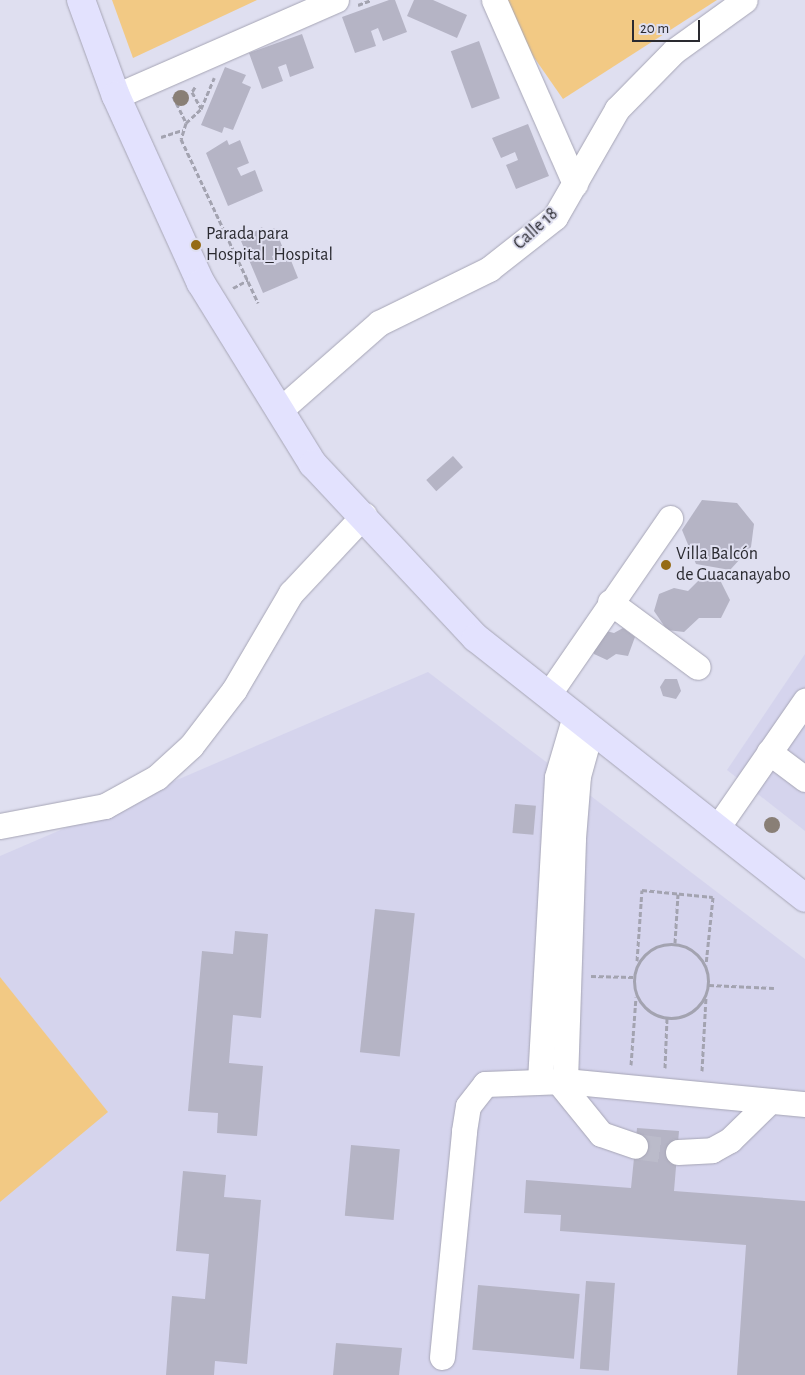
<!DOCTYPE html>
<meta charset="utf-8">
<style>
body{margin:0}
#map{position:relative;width:805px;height:1375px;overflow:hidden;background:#dfdff0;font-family:"Alegreya Sans",sans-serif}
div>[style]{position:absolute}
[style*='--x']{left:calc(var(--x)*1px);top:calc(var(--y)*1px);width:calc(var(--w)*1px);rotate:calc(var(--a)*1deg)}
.built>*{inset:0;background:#d5d4ed}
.green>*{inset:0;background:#f2c984}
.building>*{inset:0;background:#b5b4c5;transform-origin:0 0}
.minor-tunnel>*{height:25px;margin-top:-12.5px;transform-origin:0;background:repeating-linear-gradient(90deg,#bbbbca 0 25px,transparent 0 37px)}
.path>*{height:3px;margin-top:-1.5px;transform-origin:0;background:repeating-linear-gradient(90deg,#a3a3b0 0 5px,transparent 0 7.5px)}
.path>.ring{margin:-1.5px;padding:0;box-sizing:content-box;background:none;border:3px solid #a3a3b0;border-radius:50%}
.roads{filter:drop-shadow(0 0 1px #a6a5b5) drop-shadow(0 0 1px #a6a5b5)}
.minor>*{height:25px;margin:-12.5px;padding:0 12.5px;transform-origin:12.5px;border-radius:12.5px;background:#fff}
.major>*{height:28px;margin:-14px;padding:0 14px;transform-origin:14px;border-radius:14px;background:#e3e2fe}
.trees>*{width:16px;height:16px;margin:-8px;border-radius:50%;background:#897f76}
.dots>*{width:14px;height:14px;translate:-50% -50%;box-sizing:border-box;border:2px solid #dfdff0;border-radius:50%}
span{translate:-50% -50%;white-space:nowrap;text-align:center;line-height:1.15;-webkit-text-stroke:4px #dfdff0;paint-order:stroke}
.street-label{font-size:18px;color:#2a2a30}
.poi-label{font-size:18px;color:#2a2a30}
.left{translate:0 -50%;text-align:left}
.scale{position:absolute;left:632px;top:20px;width:68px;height:22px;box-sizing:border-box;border:2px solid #2a2a30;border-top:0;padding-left:6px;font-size:15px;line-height:18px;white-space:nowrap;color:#2a2a30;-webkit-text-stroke:4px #dfdff0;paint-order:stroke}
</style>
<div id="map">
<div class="built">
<div style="clip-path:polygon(805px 654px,805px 831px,727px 770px)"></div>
<div style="clip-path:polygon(428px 672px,805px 959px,805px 1375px,0 1375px,0 856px)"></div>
</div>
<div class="green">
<div style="clip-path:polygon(112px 0,257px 0,133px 58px)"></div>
<div style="clip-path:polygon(494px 0,717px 0,563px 99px)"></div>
<div style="clip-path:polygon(0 977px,108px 1112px,0 1202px)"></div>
</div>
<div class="building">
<div style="clip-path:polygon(389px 0,395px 0,407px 32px,383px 41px,378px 28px,371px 31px,376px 46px,355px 53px,342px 17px)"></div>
<div style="clip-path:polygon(414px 0,433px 0,467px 15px,457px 38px,407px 16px)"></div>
<div style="clip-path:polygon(302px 34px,314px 68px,290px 77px,286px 64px,278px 67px,283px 81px,262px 89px,249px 53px)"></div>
<div style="left:479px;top:41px;width:61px;height:30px;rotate:70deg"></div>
<div style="clip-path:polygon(225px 67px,246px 75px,242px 83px,251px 87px,233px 130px,224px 127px,222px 133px,201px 125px)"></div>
<div style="clip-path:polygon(528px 124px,549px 176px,516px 189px,506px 165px,518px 160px,515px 152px,501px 158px,492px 138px)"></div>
<div style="clip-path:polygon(227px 140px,229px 145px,240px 140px,249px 163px,237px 168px,241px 176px,255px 170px,263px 191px,228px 206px,206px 153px)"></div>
<div style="clip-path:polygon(262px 227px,264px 232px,275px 228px,284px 251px,272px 256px,275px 264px,290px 258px,298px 278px,263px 293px,241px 241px)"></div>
<div style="left:453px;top:456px;width:15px;height:36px;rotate:48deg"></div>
<div style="clip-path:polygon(702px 500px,737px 503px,754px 524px,751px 547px,730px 570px,696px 564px,682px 530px)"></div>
<div style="clip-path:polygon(702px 577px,720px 580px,730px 600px,721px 618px,699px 618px,684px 632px,667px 630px,654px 611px,659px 594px,674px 588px,688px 591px)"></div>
<div style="clip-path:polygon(623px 628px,635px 637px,628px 656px,616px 654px,607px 660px,594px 654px,592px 649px,606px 631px,614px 633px)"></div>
<div style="clip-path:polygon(665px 679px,677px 679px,681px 691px,676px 699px,663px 696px,660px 687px)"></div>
<div style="left:515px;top:804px;width:21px;height:29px;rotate:5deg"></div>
<div style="left:375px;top:909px;width:40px;height:144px;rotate:6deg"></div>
<div style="clip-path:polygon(235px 931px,268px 934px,261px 1018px,233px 1015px,229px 1063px,263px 1066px,257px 1136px,217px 1133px,218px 1113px,188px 1111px,202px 951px,233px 954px)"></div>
<div style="clip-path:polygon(637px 1128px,679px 1131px,674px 1191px,805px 1201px,805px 1375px,737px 1375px,746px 1245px,560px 1231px,561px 1215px,524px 1213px,526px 1180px,631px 1188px)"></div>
<div style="left:351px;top:1145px;width:49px;height:71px;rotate:5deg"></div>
<div style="clip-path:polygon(183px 1171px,226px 1175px,224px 1197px,261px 1200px,247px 1364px,215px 1361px,214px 1375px,166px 1375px,172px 1296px,205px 1299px,209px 1254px,176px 1251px)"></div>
<div style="left:586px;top:1281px;width:29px;height:88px;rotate:4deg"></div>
<div style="left:478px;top:1285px;width:102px;height:65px;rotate:5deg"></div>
<div style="clip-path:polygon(336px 1343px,402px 1348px,399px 1375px,333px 1375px)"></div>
</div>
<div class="minor-tunnel">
<div style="--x:635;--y:1146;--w:43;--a:7.9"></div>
</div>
<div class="path">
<div style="--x:358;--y:5;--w:14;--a:-21"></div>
<div style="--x:195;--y:87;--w:6;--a:121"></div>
<div style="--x:192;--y:92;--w:18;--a:61"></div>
<div style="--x:173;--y:96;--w:30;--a:64"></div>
<div style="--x:186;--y:123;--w:17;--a:107"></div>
<div style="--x:181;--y:139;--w:181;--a:64.8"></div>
<div style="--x:186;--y:123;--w:21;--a:-43"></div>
<div style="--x:201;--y:109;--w:34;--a:-67"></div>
<div style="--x:161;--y:137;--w:23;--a:-18"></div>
<div style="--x:233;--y:288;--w:17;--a:-28"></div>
<div style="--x:675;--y:943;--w:49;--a:-86.5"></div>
<div class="ring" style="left:634px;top:944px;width:71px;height:71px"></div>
<div style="--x:637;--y:961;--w:71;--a:-86"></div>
<div style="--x:642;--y:890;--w:71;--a:5.6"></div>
<div style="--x:713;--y:897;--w:68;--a:95.9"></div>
<div style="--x:591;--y:976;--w:42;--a:1.4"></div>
<div style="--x:709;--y:985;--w:65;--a:2.6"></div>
<div style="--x:631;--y:1065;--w:68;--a:-85.8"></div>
<div style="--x:665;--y:1068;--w:50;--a:-87.7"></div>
<div style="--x:702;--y:1071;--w:74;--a:-86.9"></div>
</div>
<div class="roads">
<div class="minor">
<div style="--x:494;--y:0;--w:201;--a:66.2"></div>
<div style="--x:116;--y:96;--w:240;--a:-23.6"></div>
<div style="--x:280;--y:410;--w:132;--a:-41.3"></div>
<div style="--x:379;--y:323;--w:123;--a:-26.1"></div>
<div style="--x:489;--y:269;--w:84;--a:-38.2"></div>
<div style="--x:555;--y:217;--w:125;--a:-60.1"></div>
<div style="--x:617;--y:109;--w:81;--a:-45.5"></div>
<div style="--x:674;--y:51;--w:87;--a:-35.7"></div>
<div style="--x:610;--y:602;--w:109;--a:36.5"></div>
<div style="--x:548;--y:695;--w:215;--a:-55.4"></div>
<div style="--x:769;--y:752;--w:45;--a:36.9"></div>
<div style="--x:0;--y:826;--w:107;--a:-10.8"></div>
<div style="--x:105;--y:806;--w:60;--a:-29.1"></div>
<div style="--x:157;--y:777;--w:46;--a:-42.4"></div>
<div style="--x:191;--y:746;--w:71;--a:-52.5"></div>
<div style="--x:234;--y:690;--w:113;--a:-59.6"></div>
<div style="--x:291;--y:593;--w:107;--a:-46.9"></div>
<div style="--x:717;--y:828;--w:155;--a:-55.3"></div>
<div style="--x:540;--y:1081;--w:304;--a:-86.8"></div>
<div style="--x:557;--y:777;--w:64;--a:-73.6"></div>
<div style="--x:558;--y:1081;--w:68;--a:50.9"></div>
<div style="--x:601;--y:1134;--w:36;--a:19"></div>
<div style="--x:565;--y:1081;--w:243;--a:-88.1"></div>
<div style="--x:573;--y:838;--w:62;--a:-85.4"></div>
<div style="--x:578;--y:776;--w:49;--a:-74.5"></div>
<div style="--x:678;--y:1152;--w:34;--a:-3"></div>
<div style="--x:712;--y:1150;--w:21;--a:-29"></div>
<div style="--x:730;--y:1140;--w:56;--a:-44.3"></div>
<div style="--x:442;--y:1357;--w:227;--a:-84.4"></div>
<div style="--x:464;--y:1131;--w:25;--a:-81"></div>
<div style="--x:468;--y:1106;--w:28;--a:-52"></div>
<div style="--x:485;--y:1084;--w:80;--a:-2.1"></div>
<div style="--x:565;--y:1081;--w:241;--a:5.5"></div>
</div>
<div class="major">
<div style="--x:81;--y:0;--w:102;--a:70"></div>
<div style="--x:116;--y:96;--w:205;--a:65.6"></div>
<div style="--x:201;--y:283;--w:213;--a:58.3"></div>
<div style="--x:313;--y:464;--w:238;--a:46.9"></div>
<div style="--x:476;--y:638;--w:419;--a:38.3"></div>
</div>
</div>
<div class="trees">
<div style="left:181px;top:98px"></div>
<div style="left:772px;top:825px"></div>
</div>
<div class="dots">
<div style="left:196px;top:245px;background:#956b16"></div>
<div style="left:666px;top:565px;background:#956b16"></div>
</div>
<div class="street-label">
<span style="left:536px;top:229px;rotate:-42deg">Calle 18</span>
</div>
<div class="poi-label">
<span class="left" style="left:206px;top:245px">Parada para<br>Hospital_Hospital</span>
<span class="left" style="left:676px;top:565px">Villa Balcón<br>de Guacanayabo</span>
</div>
<div class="scale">20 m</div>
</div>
